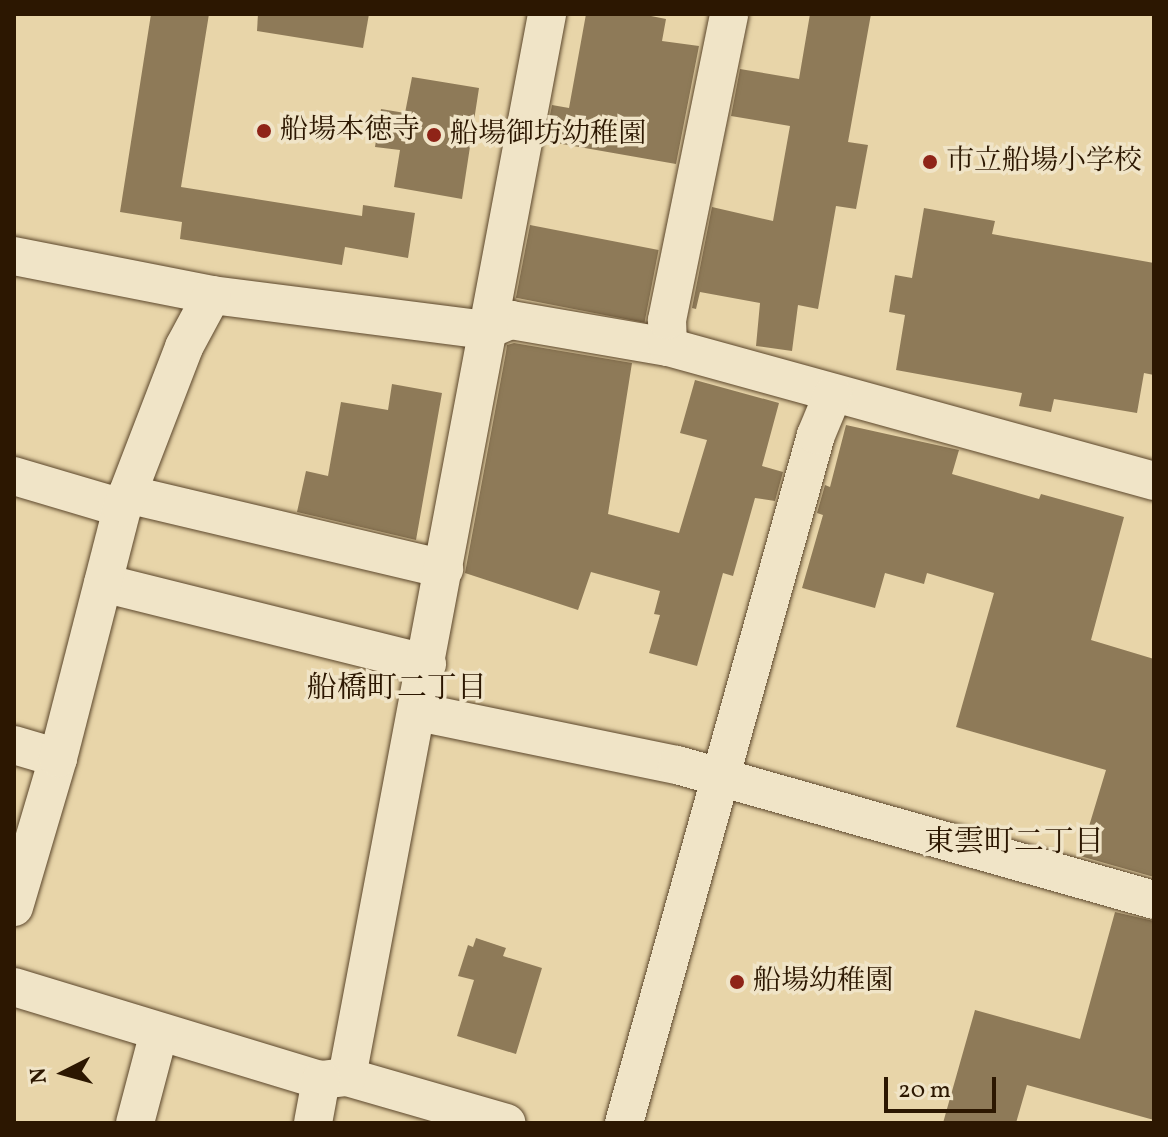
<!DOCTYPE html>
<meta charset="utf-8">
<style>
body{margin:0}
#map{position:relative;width:1168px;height:1137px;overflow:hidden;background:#e8d5a9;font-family:Vollkorn,"Noto Serif JP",serif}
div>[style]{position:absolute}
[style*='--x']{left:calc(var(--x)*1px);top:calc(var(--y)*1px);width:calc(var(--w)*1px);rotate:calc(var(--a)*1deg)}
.building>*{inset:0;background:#8e7a58;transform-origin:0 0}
.roads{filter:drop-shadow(0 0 2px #5b462b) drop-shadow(0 0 2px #5b462b)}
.minor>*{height:38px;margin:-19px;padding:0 19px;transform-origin:19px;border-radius:19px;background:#f0e4c7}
.dots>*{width:22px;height:22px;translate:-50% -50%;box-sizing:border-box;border:4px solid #f0e4c7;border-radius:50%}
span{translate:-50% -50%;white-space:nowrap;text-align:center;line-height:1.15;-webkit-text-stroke:7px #f0e4c7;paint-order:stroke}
.poi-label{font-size:28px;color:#2c1701}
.left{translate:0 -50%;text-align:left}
.neighbourhood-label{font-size:30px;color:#2c1701}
.frame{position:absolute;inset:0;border:16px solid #2c1701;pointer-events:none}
.north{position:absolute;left:24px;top:1033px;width:80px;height:80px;-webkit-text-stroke:6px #f0e4c7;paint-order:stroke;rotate:264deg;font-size:22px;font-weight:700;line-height:32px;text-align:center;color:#2c1701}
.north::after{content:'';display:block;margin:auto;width:28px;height:36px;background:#2c1701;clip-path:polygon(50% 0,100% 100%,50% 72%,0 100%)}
.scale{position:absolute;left:884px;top:1077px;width:112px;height:36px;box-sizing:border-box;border:4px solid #2c1701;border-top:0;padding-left:10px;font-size:24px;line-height:28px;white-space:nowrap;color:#2c1701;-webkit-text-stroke:6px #f0e4c7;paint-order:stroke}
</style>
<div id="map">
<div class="building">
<div style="clip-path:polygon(151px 14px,209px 14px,181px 187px,362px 216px,363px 205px,415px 213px,408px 258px,345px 247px,342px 265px,180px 239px,182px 222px,120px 212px)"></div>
<div style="clip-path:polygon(258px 14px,369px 14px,363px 48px,257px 31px)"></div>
<div style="clip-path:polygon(586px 14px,641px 14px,666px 19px,662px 41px,699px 46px,676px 164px,545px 141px,552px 105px,569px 108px)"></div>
<div style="clip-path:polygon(810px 14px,871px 14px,848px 142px,868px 145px,856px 209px,836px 206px,818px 309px,798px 305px,792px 351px,756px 346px,760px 303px,700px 292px,696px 309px,692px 308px,712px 207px,773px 221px,790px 126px,731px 116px,740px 69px,799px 79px)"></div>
<div style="clip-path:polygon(412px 77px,479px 88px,462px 199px,394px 187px,400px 150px,375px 147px,381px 109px,405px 113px)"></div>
<div style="clip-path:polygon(924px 208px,995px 221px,992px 234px,1154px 263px,1154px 375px,1144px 373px,1137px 413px,1054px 399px,1051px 412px,1019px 406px,1022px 393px,896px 370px,905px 315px,889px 312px,895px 275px,912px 278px)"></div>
<div style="left:530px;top:225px;width:131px;height:74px;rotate:11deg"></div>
<div style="clip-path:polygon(514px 343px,632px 363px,608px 514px,679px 533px,707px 440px,680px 433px,695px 380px,779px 403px,762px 466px,783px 472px,775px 501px,755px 498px,733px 576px,723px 573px,697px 666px,649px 653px,660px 615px,654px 614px,660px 591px,591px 572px,578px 610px,465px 573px,506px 352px,507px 345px)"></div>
<div style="clip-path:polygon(392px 384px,442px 393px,416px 540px,297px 512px,306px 471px,328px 476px,341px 402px,388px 410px)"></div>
<div style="clip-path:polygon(846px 425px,959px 450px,952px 474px,1039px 499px,1041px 494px,1124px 517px,1091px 640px,1154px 659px,1154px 877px,1080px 856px,1106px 770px,956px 727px,994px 593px,927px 573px,924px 584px,885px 573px,875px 608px,802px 588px,823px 515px,817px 513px,825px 485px,830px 487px)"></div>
<div style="clip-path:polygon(1115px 912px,1154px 921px,1154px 1120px,1027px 1085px,1016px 1123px,943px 1123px,975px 1010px,1080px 1039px)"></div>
<div style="clip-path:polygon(476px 938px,506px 948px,503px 956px,542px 968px,516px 1054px,457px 1036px,474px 980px,458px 976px,468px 945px,473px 947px)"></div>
</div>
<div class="roads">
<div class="minor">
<div style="--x:14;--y:256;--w:202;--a:11.1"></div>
<div style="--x:212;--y:295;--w:277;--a:7.3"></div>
<div style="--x:487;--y:330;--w:26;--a:-23"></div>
<div style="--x:511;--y:320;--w:159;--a:9.8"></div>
<div style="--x:668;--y:347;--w:504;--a:15.41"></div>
<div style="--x:668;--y:347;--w:27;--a:-92"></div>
<div style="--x:667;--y:320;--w:312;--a:-78.5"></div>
<div style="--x:14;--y:476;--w:113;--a:16.5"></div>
<div style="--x:127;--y:494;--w:326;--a:13.3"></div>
<div style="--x:103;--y:583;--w:334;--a:14"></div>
<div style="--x:418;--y:712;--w:264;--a:11.6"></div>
<div style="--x:677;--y:765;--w:496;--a:15.8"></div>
<div style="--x:14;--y:745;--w:46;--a:16.5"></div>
<div style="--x:14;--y:907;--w:155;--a:-73.5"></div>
<div style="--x:58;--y:758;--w:258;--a:-75.6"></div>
<div style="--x:122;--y:508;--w:173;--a:-68.9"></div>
<div style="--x:184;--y:347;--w:59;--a:-61.7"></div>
<div style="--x:14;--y:987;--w:321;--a:16.9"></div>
<div style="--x:321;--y:1080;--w:26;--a:-7"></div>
<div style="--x:347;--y:1077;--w:166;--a:16.1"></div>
<div style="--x:347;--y:1077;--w:1082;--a:-79.34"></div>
<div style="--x:135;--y:1123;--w:94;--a:-75.2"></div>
<div style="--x:313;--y:1123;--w:44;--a:-79.5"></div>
<div style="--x:624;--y:1123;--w:714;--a:-74.41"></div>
<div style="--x:816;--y:435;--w:44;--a:-67.5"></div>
</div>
</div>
<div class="dots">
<div style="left:264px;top:131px;background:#8f2418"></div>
<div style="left:434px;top:135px;background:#8f2418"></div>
<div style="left:930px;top:162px;background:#8f2418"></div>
<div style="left:737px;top:982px;background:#8f2418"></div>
</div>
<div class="poi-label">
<span class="left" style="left:280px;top:131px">船場本徳寺</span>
<span class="left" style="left:450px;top:135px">船場御坊幼稚園</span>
<span class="left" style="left:946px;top:162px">市立船場小学校</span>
<span class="left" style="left:753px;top:982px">船場幼稚園</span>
</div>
<div class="neighbourhood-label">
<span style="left:397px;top:689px">船橋町二丁目</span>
<span style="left:1014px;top:843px">東雲町二丁目</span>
</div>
<div class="frame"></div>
<div class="north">N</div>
<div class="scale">20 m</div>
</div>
